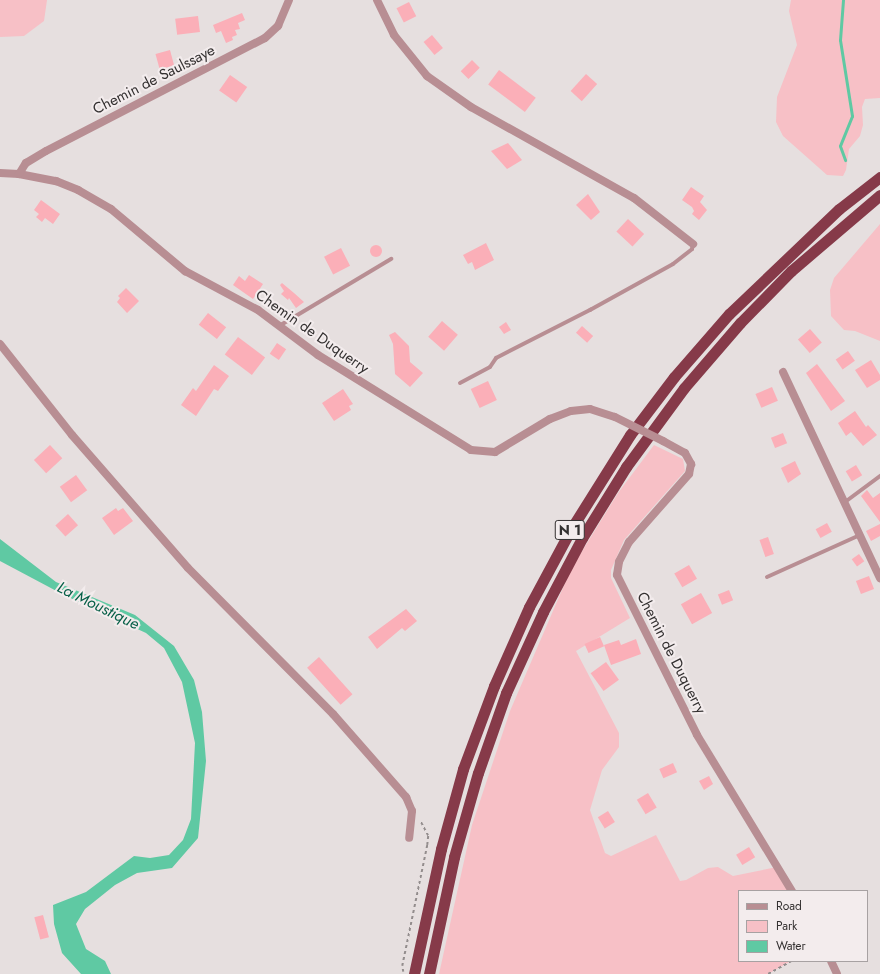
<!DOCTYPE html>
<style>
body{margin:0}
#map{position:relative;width:880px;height:974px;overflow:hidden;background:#e6dfdf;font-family:Jost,sans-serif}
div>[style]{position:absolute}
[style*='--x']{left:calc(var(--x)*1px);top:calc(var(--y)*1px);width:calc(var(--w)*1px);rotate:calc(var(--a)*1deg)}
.green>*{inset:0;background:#f7c0c6}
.water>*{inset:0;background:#5fc9a3}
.stream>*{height:3px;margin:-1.5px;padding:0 1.5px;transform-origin:1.5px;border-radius:1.5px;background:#5fc9a3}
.building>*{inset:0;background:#fbafb8;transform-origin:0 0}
.round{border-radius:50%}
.path>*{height:1.5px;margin-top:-0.75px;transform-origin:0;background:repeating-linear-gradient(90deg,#938d8d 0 3px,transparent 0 6px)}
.service>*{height:4px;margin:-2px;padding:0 2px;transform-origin:2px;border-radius:2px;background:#b88e93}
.minor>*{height:8px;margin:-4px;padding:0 4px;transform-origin:4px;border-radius:4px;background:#b88e93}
.trunk>*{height:11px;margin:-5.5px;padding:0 5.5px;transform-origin:5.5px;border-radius:5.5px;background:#863a49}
.minor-bridge>*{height:8px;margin:-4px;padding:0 4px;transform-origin:4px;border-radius:4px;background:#b88e93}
span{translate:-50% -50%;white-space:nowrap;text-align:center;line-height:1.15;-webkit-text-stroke:4px #f3eced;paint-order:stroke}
.shield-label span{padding:1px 3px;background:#f3eced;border:1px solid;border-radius:3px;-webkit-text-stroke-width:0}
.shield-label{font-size:14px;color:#343131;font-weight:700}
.street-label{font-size:15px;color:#343131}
.water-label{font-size:16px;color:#065f47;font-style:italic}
.legend{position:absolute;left:738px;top:890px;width:130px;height:72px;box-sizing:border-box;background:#f3eced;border:1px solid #a7a1a2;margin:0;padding:5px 7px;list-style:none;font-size:12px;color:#343131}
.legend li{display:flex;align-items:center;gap:8px;height:20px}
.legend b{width:20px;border:1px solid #a7a1a2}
</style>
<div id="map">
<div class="green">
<div style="clip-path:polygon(0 0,47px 0,44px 21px,24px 36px,0 37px)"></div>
<div style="clip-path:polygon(791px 0,880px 0,880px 98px,865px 99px,862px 107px,863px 125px,860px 136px,849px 149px,846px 170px,843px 176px,827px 175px,783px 136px,776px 122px,777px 97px,797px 45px,789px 11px)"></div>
<div style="clip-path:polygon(880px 224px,880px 341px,855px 331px,844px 330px,831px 316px,830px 290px,834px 278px)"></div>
<div style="clip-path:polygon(654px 445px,683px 459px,685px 471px,624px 540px,611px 570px,611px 578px,630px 618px,576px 651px,619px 733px,619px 747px,602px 770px,590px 810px,605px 853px,611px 856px,656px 835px,680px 881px,686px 880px,708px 868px,718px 867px,733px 876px,777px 867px,792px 891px,739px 891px,739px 961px,791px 961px,768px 974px,439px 974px,472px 825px,510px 711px,571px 569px,618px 493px)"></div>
</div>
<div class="water">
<div style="clip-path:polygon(0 539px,56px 582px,135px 615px,174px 646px,194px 680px,202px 712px,206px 761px,198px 838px,172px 868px,137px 873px,115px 885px,85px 909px,76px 924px,86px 949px,105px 961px,111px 974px,81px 974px,62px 953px,54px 924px,53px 905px,86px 892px,134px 856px,150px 858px,169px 855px,183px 840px,191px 819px,195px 743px,182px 682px,164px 648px,146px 633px,64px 595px,0 561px)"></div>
</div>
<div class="stream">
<div style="--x:843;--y:0;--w:40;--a:94.3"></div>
<div style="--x:840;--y:40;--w:77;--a:81"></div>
<div style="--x:852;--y:116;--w:32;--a:112"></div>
<div style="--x:840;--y:146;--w:15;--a:70"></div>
</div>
<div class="building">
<div style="left:409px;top:2px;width:16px;height:14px;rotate:63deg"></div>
<div style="clip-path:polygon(242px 13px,245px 20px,238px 23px,240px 29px,235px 30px,237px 35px,232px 37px,233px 40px,226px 43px,221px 31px,216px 33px,213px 25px)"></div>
<div style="left:198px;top:16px;width:16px;height:23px;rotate:83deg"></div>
<div style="left:432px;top:35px;width:17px;height:11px;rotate:50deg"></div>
<div style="left:170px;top:50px;width:16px;height:15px;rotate:75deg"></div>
<div style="left:472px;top:60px;width:11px;height:16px;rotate:45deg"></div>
<div style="left:499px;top:70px;width:46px;height:18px;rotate:37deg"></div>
<div style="left:586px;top:74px;width:15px;height:23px;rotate:42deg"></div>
<div style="left:230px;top:75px;width:21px;height:19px;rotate:35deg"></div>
<div style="clip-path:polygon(508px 143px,522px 160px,507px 169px,491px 151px)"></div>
<div style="clip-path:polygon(691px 187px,704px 196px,700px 202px,707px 210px,699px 220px,692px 214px,694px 211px,692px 207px,682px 200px)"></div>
<div style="clip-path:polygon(588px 194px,600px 212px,591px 220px,576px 205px)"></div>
<div style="clip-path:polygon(41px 200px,60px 214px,53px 224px,45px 218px,42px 222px,36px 217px,39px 214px,34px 210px)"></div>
<div style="left:628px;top:219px;width:22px;height:17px;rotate:43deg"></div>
<div style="clip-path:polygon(486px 243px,494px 260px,475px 270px,472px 262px,468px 264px,463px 255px)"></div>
<div class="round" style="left:370px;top:245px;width:12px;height:12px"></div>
<div style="left:341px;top:248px;width:20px;height:19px;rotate:63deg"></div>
<div style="clip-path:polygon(249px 275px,263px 284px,253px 299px,233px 285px,239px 276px,245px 281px)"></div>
<div style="clip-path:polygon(282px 283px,294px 293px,304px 302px,296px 308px,289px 298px,288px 300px,281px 294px,284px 291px,280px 285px)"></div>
<div style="clip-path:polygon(126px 288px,139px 301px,127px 313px,117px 302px,120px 298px,118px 296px)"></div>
<div style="left:208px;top:313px;width:23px;height:15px;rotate:38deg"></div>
<div style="left:442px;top:321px;width:21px;height:21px;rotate:41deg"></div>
<div style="clip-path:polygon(506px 322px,511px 330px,504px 334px,499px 327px)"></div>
<div style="left:582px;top:326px;width:15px;height:9px;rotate:42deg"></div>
<div style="left:810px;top:329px;width:18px;height:16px;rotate:49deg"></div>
<div style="clip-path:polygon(395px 332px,409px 346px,410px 362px,423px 373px,410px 387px,395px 374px,393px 344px,389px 335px)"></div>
<div style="left:238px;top:337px;width:34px;height:22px;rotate:37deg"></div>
<div style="left:277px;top:343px;width:11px;height:13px;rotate:34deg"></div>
<div style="left:848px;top:351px;width:12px;height:15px;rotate:55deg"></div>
<div style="clip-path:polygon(871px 360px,880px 375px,880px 380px,867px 388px,855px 370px)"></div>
<div style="clip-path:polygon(817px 364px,845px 401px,831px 411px,806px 373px)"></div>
<div style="clip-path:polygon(214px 365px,229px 376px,218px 391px,214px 389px,196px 416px,181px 405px,193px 388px,196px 391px)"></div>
<div style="left:488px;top:381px;width:21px;height:19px;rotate:65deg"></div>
<div style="left:772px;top:387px;width:15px;height:18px;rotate:67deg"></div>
<div style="clip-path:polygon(343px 389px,353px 404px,349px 406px,351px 410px,334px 421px,322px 403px)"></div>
<div style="clip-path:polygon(855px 411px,866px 427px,868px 425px,877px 435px,863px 446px,851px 432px,846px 436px,838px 423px)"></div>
<div style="left:783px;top:433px;width:11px;height:13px;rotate:68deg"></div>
<div style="left:50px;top:445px;width:18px;height:22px;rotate:47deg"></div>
<div style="clip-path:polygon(795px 461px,801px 474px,788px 483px,781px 468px)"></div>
<div style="left:856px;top:465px;width:12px;height:12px;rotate:59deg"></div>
<div style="left:76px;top:475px;width:19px;height:20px;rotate:54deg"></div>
<div style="clip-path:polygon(867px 490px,873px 498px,880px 493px,880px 522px,861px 496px)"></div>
<div style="clip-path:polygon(116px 508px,118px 511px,123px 508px,133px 521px,114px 535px,102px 518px)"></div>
<div style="left:68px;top:514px;width:15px;height:17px;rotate:48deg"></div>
<div style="left:827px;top:523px;width:10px;height:13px;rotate:61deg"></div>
<div style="clip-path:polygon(880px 524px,880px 536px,871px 541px,866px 531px)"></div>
<div style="left:768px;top:537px;width:18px;height:9px;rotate:71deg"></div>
<div style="left:859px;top:554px;width:9px;height:9px;rotate:54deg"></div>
<div style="left:689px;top:565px;width:16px;height:17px;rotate:60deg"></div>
<div style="left:869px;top:576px;width:14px;height:14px;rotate:69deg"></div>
<div style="left:729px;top:590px;width:11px;height:12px;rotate:68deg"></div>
<div style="left:701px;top:593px;width:23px;height:23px;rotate:61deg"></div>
<div style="clip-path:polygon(406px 609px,417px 621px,405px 631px,402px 628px,377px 649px,368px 637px)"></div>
<div style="left:600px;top:637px;width:10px;height:17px;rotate:66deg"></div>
<div style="clip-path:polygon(636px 639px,641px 654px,611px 665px,604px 645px,619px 640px,621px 645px)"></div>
<div style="left:319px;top:657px;width:50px;height:16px;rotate:48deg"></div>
<div style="left:606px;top:662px;width:22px;height:19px;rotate:54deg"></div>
<div style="left:673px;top:763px;width:10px;height:15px;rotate:66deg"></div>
<div style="clip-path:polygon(709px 776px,713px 784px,704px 790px,699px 781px)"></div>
<div style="left:648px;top:793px;width:17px;height:13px;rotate:59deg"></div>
<div style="left:608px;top:811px;width:13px;height:12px;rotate:58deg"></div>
<div style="left:749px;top:847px;width:12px;height:15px;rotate:59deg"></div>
<div style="left:43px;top:915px;width:23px;height:9px;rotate:75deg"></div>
</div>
<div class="path">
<div style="--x:403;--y:972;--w:6;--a:-99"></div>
<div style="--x:402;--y:966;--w:124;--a:-78.3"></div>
<div style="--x:427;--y:845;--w:9;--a:-84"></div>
<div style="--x:428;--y:836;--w:17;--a:-118"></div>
<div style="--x:768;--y:974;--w:26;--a:-29"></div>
</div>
<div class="service">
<div style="--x:279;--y:326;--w:131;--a:-30.9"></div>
<div style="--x:460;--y:383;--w:34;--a:-28"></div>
<div style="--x:490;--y:367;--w:11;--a:-56"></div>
<div style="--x:496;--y:358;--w:106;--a:-27.1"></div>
<div style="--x:590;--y:310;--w:95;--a:-29"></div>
<div style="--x:673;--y:264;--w:24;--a:-38"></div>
<div style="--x:692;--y:249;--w:5;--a:-79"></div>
<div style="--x:845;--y:502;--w:44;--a:-36.6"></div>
<div style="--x:767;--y:577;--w:102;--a:-24.3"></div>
</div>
<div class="minor">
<div style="--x:377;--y:0;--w:39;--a:64"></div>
<div style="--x:394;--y:35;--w:53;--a:51.2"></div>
<div style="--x:427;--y:76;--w:54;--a:35.2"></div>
<div style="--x:471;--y:107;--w:187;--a:29.2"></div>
<div style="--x:634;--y:198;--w:75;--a:37.9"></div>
<div style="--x:0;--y:173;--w:19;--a:3"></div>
<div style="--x:19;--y:174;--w:38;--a:11"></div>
<div style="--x:56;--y:181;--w:24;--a:22"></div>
<div style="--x:78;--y:190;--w:38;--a:30"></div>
<div style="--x:111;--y:209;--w:97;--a:40"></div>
<div style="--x:185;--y:271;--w:83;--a:28.1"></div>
<div style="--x:258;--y:310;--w:75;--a:36.9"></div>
<div style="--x:318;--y:355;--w:180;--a:31.8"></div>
<div style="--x:471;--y:450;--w:24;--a:5"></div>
<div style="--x:495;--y:452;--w:64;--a:-31"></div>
<div style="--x:550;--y:419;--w:22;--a:-21"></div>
<div style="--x:571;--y:411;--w:19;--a:-6"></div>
<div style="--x:590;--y:409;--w:26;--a:18"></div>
<div style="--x:19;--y:174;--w:13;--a:-58"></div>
<div style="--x:26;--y:163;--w:23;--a:-31"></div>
<div style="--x:46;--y:151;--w:246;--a:-27.3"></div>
<div style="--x:265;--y:38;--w:18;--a:-43"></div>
<div style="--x:278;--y:26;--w:28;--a:-67"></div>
<div style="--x:0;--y:344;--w:116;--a:51.6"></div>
<div style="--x:72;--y:435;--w:176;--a:48.9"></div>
<div style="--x:188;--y:568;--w:206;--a:45.2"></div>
<div style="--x:333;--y:714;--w:111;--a:48.7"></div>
<div style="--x:406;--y:797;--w:15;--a:67"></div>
<div style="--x:412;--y:811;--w:27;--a:96"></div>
<div style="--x:783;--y:372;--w:228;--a:64.8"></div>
<div style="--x:663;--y:441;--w:25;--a:29"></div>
<div style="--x:685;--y:453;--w:13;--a:61"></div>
<div style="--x:691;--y:464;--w:10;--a:101"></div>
<div style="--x:689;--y:474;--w:91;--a:131.4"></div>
<div style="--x:629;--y:542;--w:22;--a:117"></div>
<div style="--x:619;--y:562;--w:13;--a:99"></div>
<div style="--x:617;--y:575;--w:179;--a:63.4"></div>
<div style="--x:697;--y:735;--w:183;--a:58.7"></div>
<div style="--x:831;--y:961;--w:14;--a:65"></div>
</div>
<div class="trunk">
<div style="--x:414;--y:974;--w:128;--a:-77.8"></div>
<div style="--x:441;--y:849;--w:83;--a:-74.6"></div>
<div style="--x:463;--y:769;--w:89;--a:-69.5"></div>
<div style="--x:494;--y:686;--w:86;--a:-66.1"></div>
<div style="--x:529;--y:607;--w:89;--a:-61.7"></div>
<div style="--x:571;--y:529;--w:111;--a:-57.9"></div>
<div style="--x:630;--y:435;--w:73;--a:-52.8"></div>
<div style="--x:674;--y:377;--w:84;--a:-48.9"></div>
<div style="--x:729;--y:314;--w:152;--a:-43.7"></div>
<div style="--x:839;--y:209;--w:52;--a:-38"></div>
<div style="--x:429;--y:974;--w:120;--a:-77.9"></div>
<div style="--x:454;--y:857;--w:87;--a:-74.1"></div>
<div style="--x:478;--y:773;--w:85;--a:-70.7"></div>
<div style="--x:506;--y:693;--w:89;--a:-65.4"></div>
<div style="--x:543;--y:612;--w:84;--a:-62.2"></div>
<div style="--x:582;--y:538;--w:84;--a:-58.2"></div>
<div style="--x:626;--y:467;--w:98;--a:-53.7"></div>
<div style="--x:684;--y:388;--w:86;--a:-49.3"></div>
<div style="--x:740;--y:323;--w:73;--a:-45.6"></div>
<div style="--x:791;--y:271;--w:117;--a:-40.5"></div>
</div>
<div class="minor-bridge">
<div style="--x:615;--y:417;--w:54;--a:26.6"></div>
</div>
<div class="shield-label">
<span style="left:570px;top:530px">N 1</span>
</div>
<div class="street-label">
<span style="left:154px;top:80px;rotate:-27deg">Chemin de Saulssaye</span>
<span style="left:312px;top:332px;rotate:35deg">Chemin de Duquerry</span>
<span style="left:671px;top:653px;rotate:63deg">Chemin de Duquerry</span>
</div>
<div class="water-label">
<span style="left:98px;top:606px;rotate:26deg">La Moustique</span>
</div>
<ul class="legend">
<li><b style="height:5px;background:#b88e93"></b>Road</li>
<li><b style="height:11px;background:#f7c0c6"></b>Park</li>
<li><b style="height:11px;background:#5fc9a3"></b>Water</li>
</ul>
</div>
